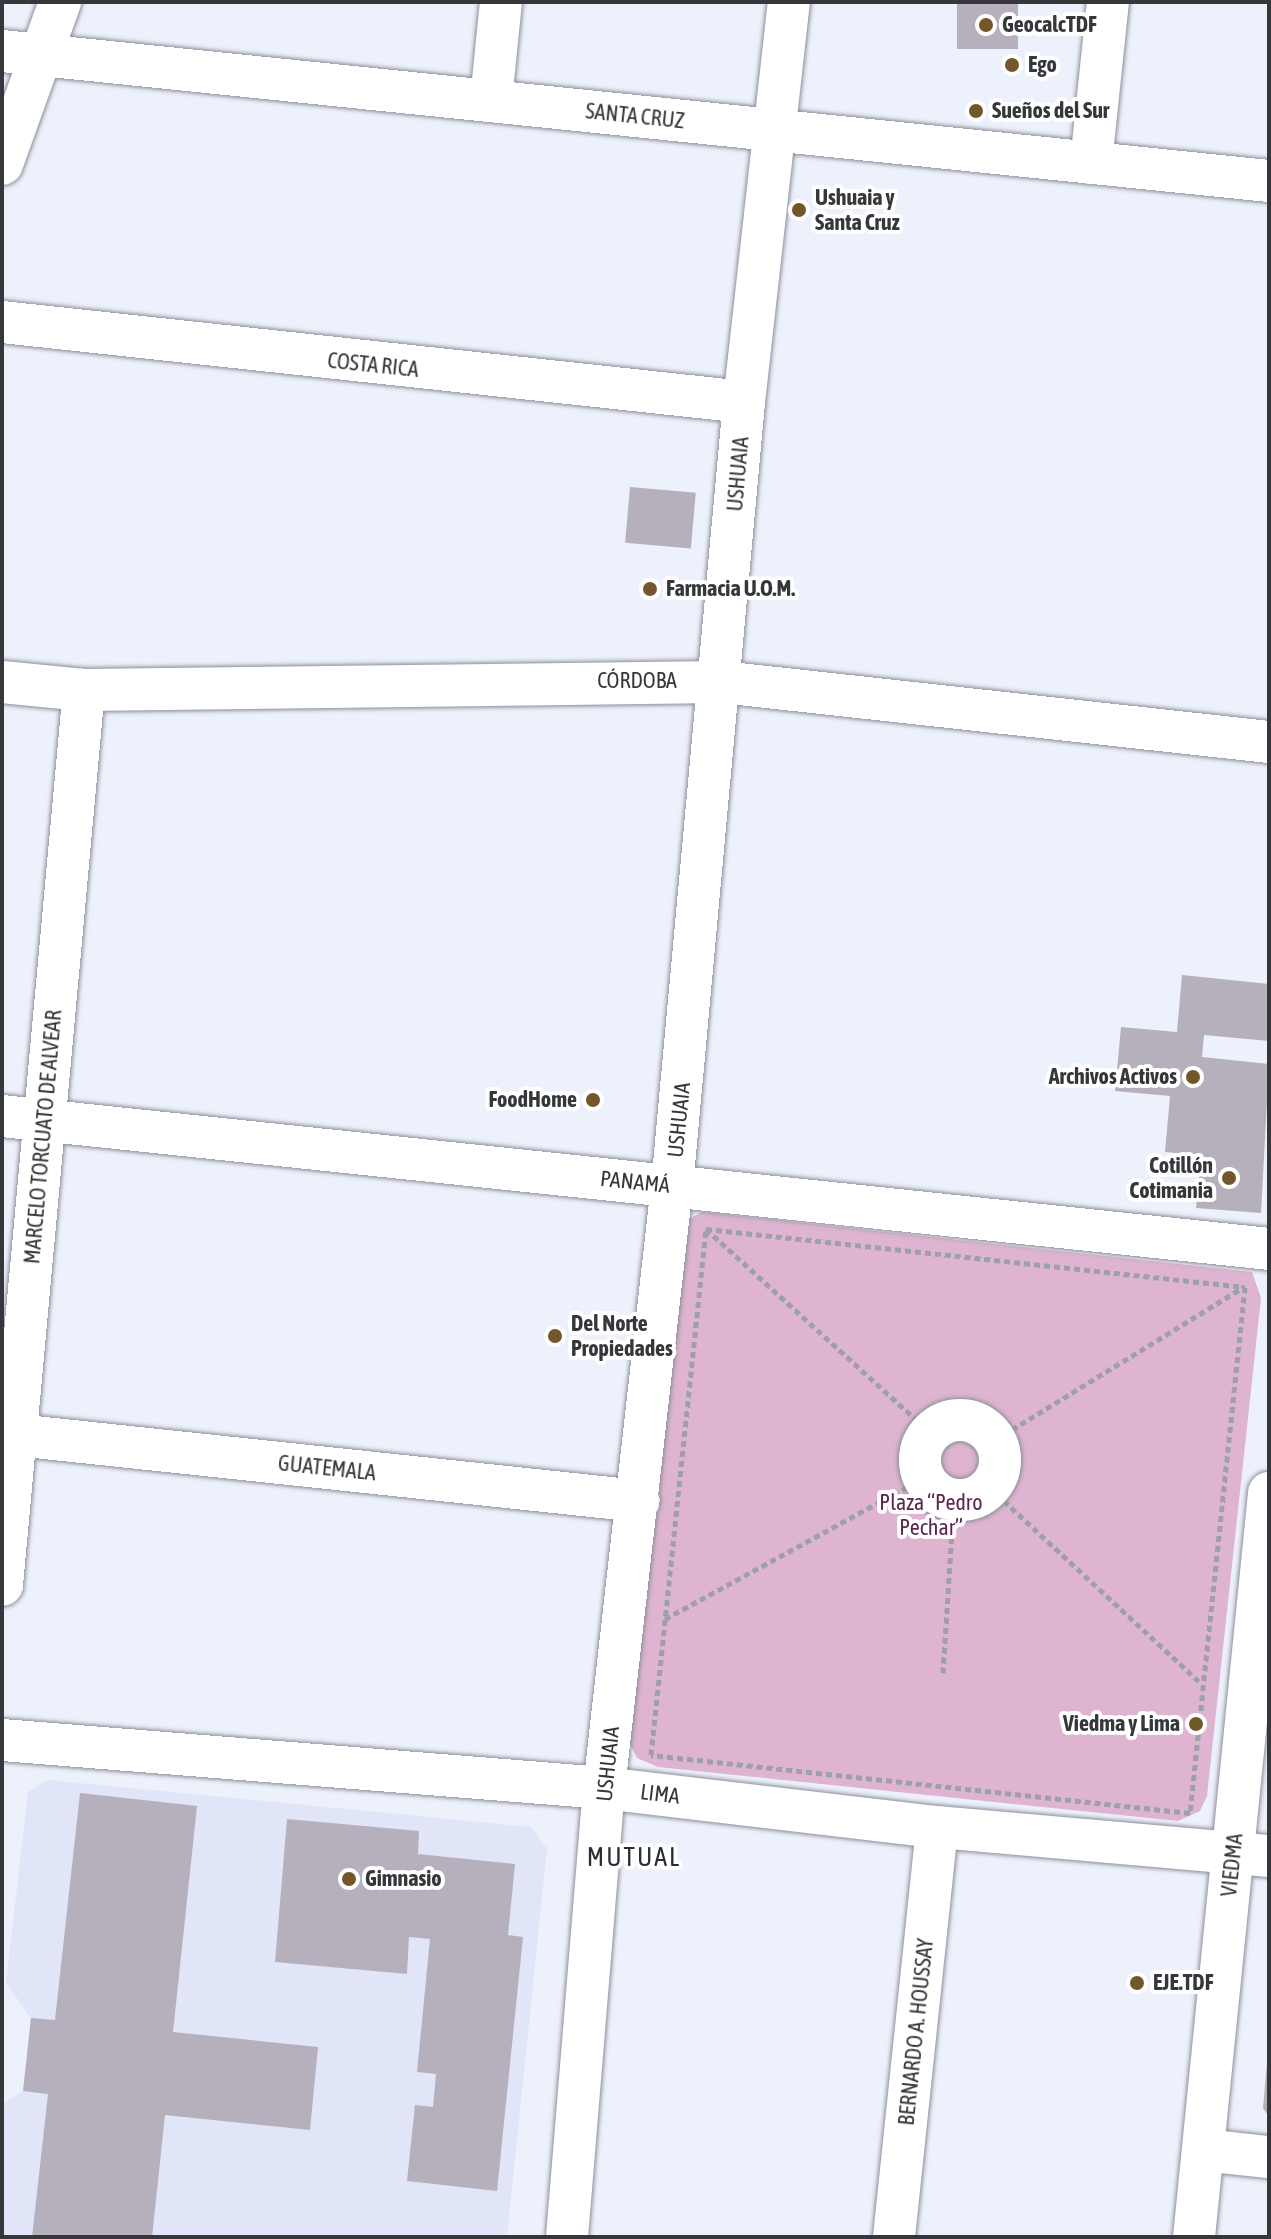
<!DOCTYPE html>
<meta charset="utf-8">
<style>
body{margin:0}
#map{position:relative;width:1271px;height:2239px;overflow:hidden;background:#edf1fc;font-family:"Asap Condensed",sans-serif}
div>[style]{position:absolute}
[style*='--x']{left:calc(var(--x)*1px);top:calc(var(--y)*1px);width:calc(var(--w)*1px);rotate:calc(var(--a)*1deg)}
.built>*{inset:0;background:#e0e5f7}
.green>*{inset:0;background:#deb4d1}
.building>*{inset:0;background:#b5b0bb;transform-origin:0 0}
.path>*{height:5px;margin-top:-2.5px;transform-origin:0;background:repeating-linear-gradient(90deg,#9da0a8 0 6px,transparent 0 10px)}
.roads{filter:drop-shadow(0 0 2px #8c8f9a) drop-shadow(0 0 2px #8c8f9a)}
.minor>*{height:42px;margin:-21px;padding:0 21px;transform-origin:21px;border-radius:21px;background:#fff}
.minor>.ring{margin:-21px;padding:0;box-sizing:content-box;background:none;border:42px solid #fff;border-radius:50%}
.dots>*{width:22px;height:22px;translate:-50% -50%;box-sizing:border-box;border:4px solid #fff;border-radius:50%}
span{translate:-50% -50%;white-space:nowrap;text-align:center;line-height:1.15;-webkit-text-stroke:8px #fff;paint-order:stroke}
.poi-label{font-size:22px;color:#35373b;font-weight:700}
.left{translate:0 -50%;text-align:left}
.right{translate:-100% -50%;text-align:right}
.street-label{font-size:22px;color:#35373b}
.park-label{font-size:22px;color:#5b264e}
.quarter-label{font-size:26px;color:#2a2d35;letter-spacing:2px}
.frame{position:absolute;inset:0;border:4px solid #35373b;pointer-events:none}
</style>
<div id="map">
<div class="built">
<div style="clip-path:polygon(47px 1780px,531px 1827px,547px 1849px,507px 2237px,2px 2237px,2px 2104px,23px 2091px,31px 2018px,6px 1983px,28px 1792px)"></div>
</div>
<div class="green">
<div style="clip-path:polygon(702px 1212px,1252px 1272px,1261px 1298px,1207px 1796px,1200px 1811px,1178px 1821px,658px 1767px,637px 1758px,628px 1740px,689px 1219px)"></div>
</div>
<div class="building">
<div style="left:957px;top:2px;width:61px;height:47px"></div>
<div style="left:630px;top:487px;width:66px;height:56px;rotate:5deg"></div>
<div style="clip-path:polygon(1182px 975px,1269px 984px,1269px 1041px,1204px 1035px,1202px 1057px,1269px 1064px,1261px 1213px,1196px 1208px,1201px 1155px,1165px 1152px,1170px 1096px,1115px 1091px,1121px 1027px,1177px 1032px)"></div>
<div style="clip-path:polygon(80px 1793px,197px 1806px,173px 2032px,318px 2047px,310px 2130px,165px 2115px,152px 2237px,32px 2237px,48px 2094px,23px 2091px,31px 2018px,55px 2020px)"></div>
<div style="clip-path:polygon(287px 1819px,419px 1831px,418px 1854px,515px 1864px,508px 1935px,523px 1937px,497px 2191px,407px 2181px,415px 2105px,433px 2107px,436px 2074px,417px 2072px,430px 1939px,409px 1937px,407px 1974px,275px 1962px)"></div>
<div style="clip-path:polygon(1267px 2063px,1269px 2063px,1269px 2117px,1263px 2108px)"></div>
</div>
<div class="path">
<div style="--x:706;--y:1229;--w:542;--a:6.14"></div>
<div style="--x:1245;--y:1287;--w:529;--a:95.97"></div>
<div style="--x:1190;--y:1813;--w:542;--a:-173.86"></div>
<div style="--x:651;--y:1755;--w:529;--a:-84.03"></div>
<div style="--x:706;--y:1229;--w:302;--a:42.2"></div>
<div style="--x:995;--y:1440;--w:292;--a:-31.6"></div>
<div style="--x:989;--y:1487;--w:290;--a:42.8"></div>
<div style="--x:665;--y:1619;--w:295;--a:-28.6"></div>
<div style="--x:943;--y:1673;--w:174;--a:-86.4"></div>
</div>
<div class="roads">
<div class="minor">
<div style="--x:2;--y:51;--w:1274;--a:5.86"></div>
<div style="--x:491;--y:100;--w:99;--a:-84.2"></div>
<div style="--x:1091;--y:163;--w:162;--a:-84"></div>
<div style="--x:2;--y:164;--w:172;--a:-70.3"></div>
<div style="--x:2;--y:322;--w:746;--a:6.15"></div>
<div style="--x:2;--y:682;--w:82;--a:5.6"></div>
<div style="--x:84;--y:690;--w:637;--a:-0.72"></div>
<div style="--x:721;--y:682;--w:551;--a:6.25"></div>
<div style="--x:2;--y:1116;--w:1274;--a:5.99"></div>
<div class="ring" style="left:920px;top:1420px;width:38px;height:38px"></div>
<div style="--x:16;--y:1435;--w:626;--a:6.05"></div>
<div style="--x:2;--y:1585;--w:899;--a:-84.77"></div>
<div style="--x:2;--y:1740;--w:604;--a:4.56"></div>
<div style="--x:604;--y:1788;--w:335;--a:6.7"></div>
<div style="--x:937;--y:1827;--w:333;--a:5"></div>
<div style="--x:1203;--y:2150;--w:66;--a:6.1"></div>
<div style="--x:567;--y:2237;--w:451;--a:-85.3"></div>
<div style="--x:604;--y:1788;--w:606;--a:-83.56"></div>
<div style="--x:672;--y:1186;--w:787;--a:-84.75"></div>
<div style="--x:744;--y:402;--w:403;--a:-83.6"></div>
<div style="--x:894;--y:2237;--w:412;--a:-84"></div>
<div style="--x:1194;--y:2237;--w:748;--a:-84.24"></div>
</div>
</div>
<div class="dots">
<div style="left:986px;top:25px;background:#73572a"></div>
<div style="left:1012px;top:65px;background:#73572a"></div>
<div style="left:976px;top:111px;background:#73572a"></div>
<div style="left:799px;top:210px;background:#73572a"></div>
<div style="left:650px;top:589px;background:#73572a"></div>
<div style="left:1193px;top:1077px;background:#73572a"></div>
<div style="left:593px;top:1100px;background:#73572a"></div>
<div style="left:1229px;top:1178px;background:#73572a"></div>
<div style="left:555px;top:1336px;background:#73572a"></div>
<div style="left:1196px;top:1724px;background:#73572a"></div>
<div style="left:349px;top:1879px;background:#73572a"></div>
<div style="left:1137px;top:1983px;background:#73572a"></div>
</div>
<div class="poi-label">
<span class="left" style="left:1002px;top:25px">GeocalcTDF</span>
<span class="left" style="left:1028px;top:65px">Ego</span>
<span class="left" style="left:992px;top:111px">Sueños del Sur</span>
<span class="left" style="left:815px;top:210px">Ushuaia y<br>Santa Cruz</span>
<span class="left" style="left:666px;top:589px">Farmacia U.O.M.</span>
<span class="right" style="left:1177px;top:1077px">Archivos Activos</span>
<span class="right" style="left:577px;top:1100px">FoodHome</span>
<span class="right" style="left:1213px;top:1178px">Cotillón<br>Cotimania</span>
<span class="left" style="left:571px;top:1336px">Del Norte<br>Propiedades</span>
<span class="right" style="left:1180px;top:1724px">Viedma y Lima</span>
<span class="left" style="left:365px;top:1879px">Gimnasio</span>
<span class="left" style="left:1153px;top:1983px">EJE.TDF</span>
</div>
<div class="street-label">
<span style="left:635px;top:116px;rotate:6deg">SANTA CRUZ</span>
<span style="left:373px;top:365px;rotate:6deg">COSTA RICA</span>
<span style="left:738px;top:474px;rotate:-85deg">USHUAIA</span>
<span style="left:637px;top:681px">CÓRDOBA</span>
<span style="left:679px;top:1120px;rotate:-84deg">USHUAIA</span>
<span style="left:43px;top:1137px;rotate:-85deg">MARCELO TORCUATO DE ALVEAR</span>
<span style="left:635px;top:1182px;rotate:6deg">PANAMÁ</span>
<span style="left:327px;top:1468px;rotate:6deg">GUATEMALA</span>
<span style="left:608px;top:1764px;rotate:-84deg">USHUAIA</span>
<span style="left:660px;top:1794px;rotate:7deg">LIMA</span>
<span style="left:1232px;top:1865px;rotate:-84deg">VIEDMA</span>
<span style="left:916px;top:2032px;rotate:-84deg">BERNARDO A. HOUSSAY</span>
</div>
<div class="park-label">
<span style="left:931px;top:1515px">Plaza “Pedro<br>Pechar”</span>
</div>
<div class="quarter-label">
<span style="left:634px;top:1858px">MUTUAL</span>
</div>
<div class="frame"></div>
</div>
